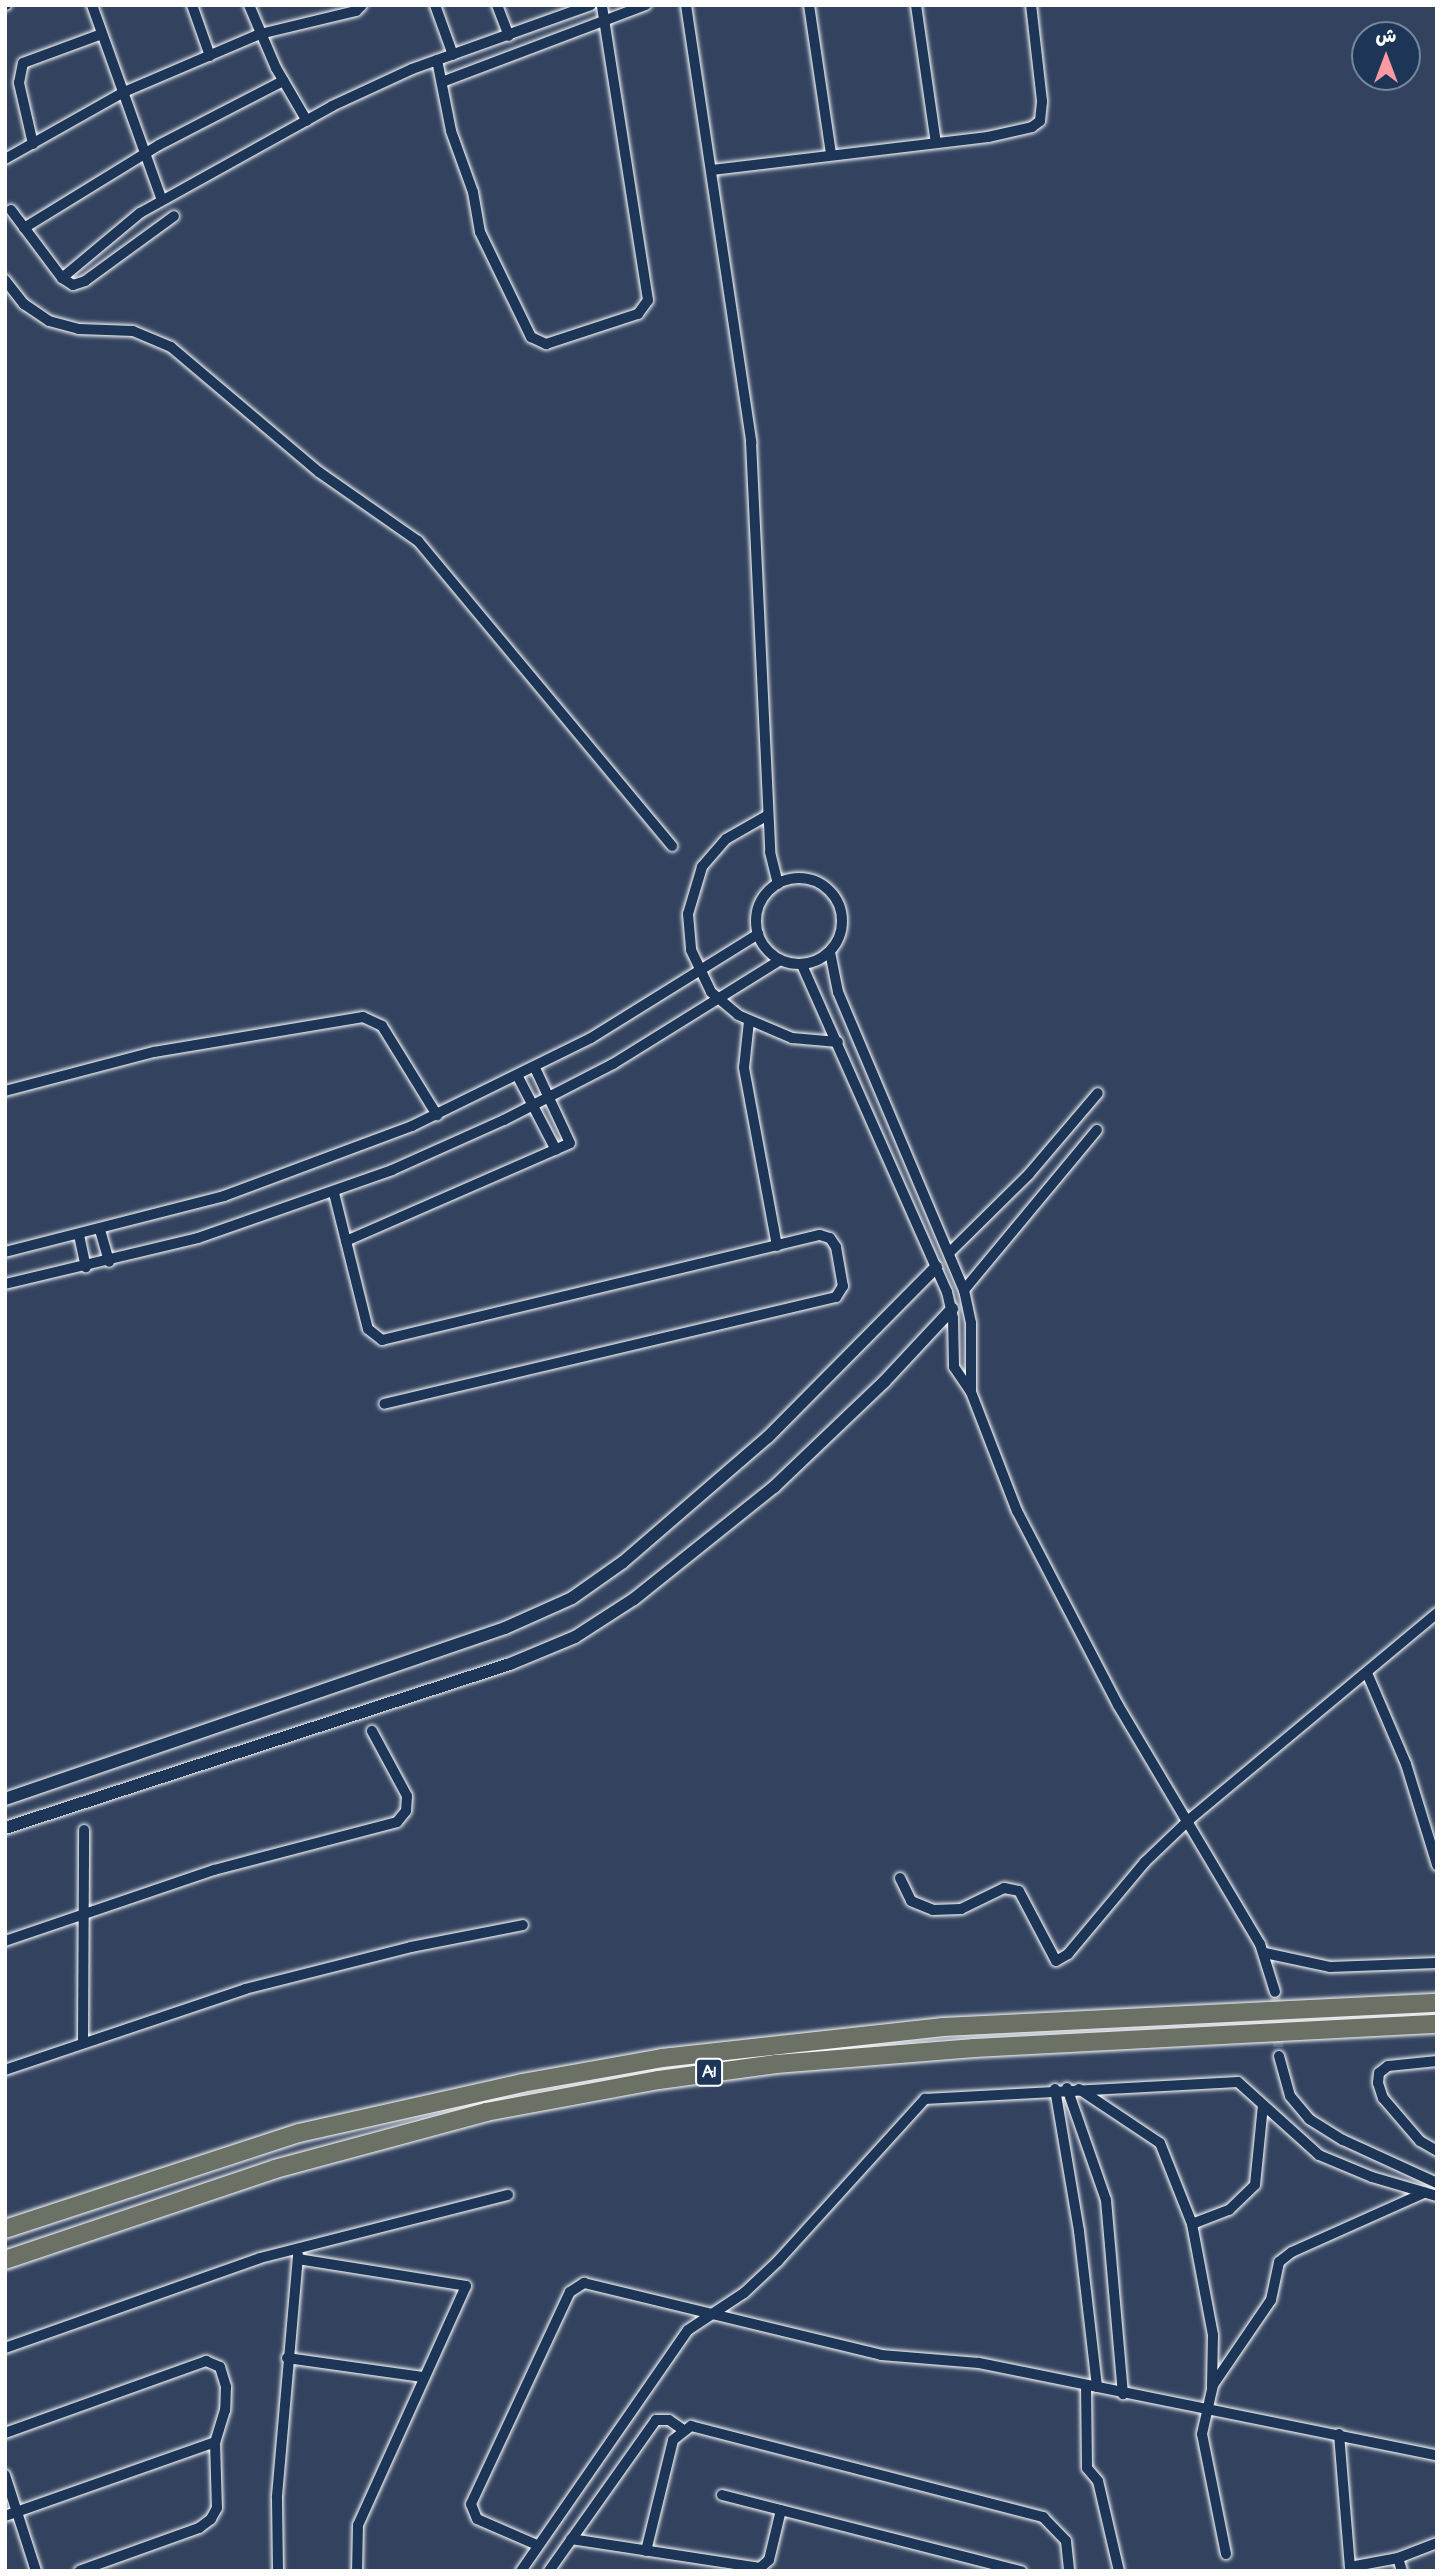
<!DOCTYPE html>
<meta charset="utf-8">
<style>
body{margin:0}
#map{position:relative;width:1442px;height:2576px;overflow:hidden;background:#33435f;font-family:"Architects Daughter","Playpen Sans Arabic",sans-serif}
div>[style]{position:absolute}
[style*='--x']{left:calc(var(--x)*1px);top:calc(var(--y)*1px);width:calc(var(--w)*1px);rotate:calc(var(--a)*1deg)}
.minor-tunnel>*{height:10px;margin-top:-5px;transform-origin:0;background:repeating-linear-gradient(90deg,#525f77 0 10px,transparent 0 15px)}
.roads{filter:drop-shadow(0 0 2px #fff) drop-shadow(0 0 2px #fff)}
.minor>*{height:10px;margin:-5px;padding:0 5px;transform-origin:5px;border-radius:5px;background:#1d3557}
.minor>.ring{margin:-5px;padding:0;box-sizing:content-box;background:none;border:10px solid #1d3557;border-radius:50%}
.tertiary>*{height:12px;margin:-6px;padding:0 6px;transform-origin:6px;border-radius:6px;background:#1d3557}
.motorway>*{height:18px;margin:-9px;padding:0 9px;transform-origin:9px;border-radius:9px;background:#6b7165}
span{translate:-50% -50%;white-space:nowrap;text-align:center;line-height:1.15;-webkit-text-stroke:6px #1d3557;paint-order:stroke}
.shield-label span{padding:2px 5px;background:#1d3557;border:2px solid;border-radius:5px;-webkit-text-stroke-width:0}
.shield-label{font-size:18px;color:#fff;font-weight:700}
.frame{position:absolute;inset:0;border:7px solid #fff;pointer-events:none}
.north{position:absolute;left:1351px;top:21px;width:70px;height:70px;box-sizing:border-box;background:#1d3557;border:2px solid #77869a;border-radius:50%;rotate:0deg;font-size:19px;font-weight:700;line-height:28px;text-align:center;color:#fff}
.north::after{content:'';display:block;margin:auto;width:24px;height:32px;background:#ff9aa2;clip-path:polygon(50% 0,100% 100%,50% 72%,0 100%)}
</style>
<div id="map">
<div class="minor-tunnel">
<div style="--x:1275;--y:1992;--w:64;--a:86.4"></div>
</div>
<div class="roads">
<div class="minor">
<div style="--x:5;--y:5;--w:1;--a:0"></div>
<div style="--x:92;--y:5;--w:207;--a:70.3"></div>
<div style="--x:192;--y:5;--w:54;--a:70.6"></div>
<div style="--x:249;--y:5;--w:69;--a:66.8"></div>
<div style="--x:276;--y:68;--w:61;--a:59.7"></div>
<div style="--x:435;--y:5;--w:53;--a:70.2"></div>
<div style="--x:497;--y:5;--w:33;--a:69"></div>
<div style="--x:686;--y:5;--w:442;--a:81.5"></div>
<div style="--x:751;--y:442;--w:410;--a:87.3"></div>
<div style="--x:770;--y:852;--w:33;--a:76"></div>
<div style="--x:809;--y:5;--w:151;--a:81.6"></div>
<div style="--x:916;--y:5;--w:139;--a:81.8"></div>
<div style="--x:437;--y:60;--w:72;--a:78.8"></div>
<div style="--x:451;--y:131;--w:65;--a:70.2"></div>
<div style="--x:473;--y:192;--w:41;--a:80.1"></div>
<div style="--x:480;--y:232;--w:117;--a:64.1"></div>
<div style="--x:531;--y:337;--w:17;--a:25"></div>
<div style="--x:546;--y:344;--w:97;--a:-18.1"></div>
<div style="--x:638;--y:314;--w:17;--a:-54"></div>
<div style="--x:648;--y:300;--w:299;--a:-98.9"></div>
<div style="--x:442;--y:82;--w:218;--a:-20.7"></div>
<div style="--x:33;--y:144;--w:63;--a:-102.9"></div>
<div style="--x:19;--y:83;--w:20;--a:-79"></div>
<div style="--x:23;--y:63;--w:84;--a:-20.2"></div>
<div style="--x:5;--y:159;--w:137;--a:-29.4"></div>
<div style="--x:124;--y:92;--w:148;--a:-23.1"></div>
<div style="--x:260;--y:34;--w:99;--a:-13.5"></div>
<div style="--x:356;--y:11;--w:8;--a:-45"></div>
<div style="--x:712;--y:170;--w:278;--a:-6.8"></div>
<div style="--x:988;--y:137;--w:45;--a:-12.8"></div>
<div style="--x:1032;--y:127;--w:10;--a:-37"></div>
<div style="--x:1040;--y:121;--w:20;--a:-84"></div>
<div style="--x:1042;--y:101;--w:97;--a:-96.5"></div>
<div style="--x:11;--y:210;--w:85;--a:53.1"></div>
<div style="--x:62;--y:278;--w:13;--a:32"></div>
<div style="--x:73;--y:285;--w:13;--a:-18"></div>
<div style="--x:85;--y:281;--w:110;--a:-36.1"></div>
<div style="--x:24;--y:228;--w:158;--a:-31.6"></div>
<div style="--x:159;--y:145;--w:140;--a:-27.3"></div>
<div style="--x:62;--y:278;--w:102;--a:-39.8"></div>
<div style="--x:140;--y:213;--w:220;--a:-29.1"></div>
<div style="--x:332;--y:106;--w:88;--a:-24.8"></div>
<div style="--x:412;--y:69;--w:190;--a:-19.7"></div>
<div style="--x:5;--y:280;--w:31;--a:52"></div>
<div style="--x:24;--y:304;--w:30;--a:34"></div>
<div style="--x:49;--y:321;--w:31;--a:15"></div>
<div style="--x:79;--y:329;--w:54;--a:2.1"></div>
<div style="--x:133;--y:331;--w:41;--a:22.8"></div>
<div style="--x:171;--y:347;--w:194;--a:40.2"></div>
<div style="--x:319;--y:472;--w:121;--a:34.9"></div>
<div style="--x:418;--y:541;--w:397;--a:50.2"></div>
<div style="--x:768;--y:815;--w:48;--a:150.3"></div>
<div style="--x:726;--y:839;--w:37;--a:131"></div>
<div style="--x:702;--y:867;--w:49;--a:106.6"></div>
<div style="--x:688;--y:914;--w:36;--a:85"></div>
<div style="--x:691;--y:950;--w:47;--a:64.5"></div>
<div style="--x:711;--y:992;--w:35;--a:40"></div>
<div style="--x:738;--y:1015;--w:59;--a:23.1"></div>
<div style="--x:792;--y:1038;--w:46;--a:5"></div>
<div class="ring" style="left:756px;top:878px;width:76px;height:76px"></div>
<div style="--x:830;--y:952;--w:41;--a:78.7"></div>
<div style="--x:838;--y:992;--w:324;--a:67.1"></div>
<div style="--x:964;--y:1290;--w:34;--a:78"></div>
<div style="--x:971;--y:1323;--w:69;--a:90"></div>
<div style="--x:971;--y:1392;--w:128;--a:68.9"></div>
<div style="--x:1017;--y:1511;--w:219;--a:62.5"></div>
<div style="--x:1118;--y:1705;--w:278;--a:59.3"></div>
<div style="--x:1260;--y:1944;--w:50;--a:72.6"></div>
<div style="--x:802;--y:965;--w:358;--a:66.1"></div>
<div style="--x:947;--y:1292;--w:27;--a:77"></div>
<div style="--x:953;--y:1318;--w:49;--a:88.8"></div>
<div style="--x:954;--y:1367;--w:29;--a:56"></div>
<div style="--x:749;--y:1021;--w:47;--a:96.1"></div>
<div style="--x:744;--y:1068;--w:181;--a:79.5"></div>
<div style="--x:518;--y:1077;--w:82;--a:62.5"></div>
<div style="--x:5;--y:1091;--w:154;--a:-14.7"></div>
<div style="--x:154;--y:1052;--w:212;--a:-9.5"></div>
<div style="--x:363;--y:1017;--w:21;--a:25"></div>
<div style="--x:382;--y:1026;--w:105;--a:58.3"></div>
<div style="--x:334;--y:1193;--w:140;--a:76"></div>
<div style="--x:368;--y:1329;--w:18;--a:38"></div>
<div style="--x:382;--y:1340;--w:450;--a:-13.5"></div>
<div style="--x:820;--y:1235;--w:10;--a:17"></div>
<div style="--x:830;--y:1238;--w:11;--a:56"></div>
<div style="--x:836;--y:1247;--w:40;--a:80"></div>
<div style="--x:843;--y:1286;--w:13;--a:122"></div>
<div style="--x:836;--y:1297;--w:464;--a:166.7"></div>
<div style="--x:100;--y:1230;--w:33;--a:74"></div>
<div style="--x:79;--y:1235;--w:33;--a:78"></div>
<div style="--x:346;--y:1241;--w:244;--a:-23.6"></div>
<div style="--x:570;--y:1143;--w:83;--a:-115"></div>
<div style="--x:5;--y:1252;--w:226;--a:-14.3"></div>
<div style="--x:224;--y:1196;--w:201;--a:-20.4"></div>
<div style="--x:412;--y:1126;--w:199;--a:-26.2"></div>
<div style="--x:591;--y:1038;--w:197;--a:-31.9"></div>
<div style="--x:949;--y:1253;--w:112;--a:-44.6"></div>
<div style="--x:1029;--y:1174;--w:106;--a:-49.6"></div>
<div style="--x:5;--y:1284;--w:198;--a:-13.4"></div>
<div style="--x:198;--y:1238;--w:206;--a:-19.3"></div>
<div style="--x:392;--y:1170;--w:123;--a:-24.1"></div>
<div style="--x:504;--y:1120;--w:123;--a:-27.2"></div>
<div style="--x:613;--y:1064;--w:197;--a:-31.9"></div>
<div style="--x:964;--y:1290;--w:208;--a:-50.3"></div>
<div style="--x:1367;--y:1673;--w:99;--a:66.8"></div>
<div style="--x:1406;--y:1764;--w:106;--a:72.9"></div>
<div style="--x:900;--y:1878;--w:25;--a:64"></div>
<div style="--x:911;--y:1901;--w:24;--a:22"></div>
<div style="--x:933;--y:1910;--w:28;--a:-2"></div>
<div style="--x:961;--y:1909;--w:48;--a:-26"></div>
<div style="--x:1004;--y:1888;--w:15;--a:11"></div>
<div style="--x:1019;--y:1891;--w:79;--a:62.1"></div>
<div style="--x:1056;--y:1961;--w:14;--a:-30"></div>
<div style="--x:1068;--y:1954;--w:120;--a:-50.1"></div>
<div style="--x:1145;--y:1862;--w:62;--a:-43.7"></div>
<div style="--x:1190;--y:1819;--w:322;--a:-39.8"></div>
<div style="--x:5;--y:1941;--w:221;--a:-18.8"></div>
<div style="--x:214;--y:1870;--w:189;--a:-14.7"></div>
<div style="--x:397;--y:1822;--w:14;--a:-51"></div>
<div style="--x:406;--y:1811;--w:15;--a:-86"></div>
<div style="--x:407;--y:1796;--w:74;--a:-118.3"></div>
<div style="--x:1265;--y:1953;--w:66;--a:12.2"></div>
<div style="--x:1330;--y:1967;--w:107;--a:-2.1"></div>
<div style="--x:83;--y:2042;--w:212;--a:-89.7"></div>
<div style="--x:1279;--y:2056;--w:41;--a:74.6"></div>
<div style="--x:1290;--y:2096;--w:30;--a:50"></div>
<div style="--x:1309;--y:2119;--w:40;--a:32"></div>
<div style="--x:1343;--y:2140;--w:103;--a:24.6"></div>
<div style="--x:1437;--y:2061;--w:49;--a:174.2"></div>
<div style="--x:1388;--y:2066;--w:11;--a:142"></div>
<div style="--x:1379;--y:2073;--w:10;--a:96"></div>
<div style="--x:1378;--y:2083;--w:16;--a:72"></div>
<div style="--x:1383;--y:2098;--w:57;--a:49.3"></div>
<div style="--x:1420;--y:2141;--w:20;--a:30"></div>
<div style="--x:5;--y:2070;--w:253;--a:-18.6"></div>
<div style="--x:245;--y:1989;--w:171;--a:-14.2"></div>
<div style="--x:411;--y:1947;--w:114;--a:-11.1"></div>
<div style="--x:1067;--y:2088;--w:119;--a:70.8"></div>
<div style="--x:1106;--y:2200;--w:195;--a:85"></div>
<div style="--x:1055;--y:2089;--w:144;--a:80.4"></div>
<div style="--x:1079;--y:2231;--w:157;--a:83.4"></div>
<div style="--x:1079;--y:2089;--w:97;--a:33.7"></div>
<div style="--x:1160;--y:2143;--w:87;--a:68.4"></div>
<div style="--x:298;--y:2259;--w:170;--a:9.1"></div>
<div style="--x:466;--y:2286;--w:262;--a:114.3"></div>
<div style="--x:358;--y:2525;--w:46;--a:91.2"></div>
<div style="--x:5;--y:2348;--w:270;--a:-19.4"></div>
<div style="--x:260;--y:2258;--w:256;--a:-14.3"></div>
<div style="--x:287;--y:2358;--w:137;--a:8"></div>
<div style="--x:1086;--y:2385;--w:83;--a:89.3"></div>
<div style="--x:1087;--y:2468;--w:17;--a:50"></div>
<div style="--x:1098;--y:2481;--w:92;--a:76.9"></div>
<div style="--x:1212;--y:2386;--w:51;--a:-88.9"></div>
<div style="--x:1213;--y:2335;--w:113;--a:-100.7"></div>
<div style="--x:1192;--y:2224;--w:40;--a:-21"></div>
<div style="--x:1229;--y:2210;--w:36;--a:-44"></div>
<div style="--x:1255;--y:2185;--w:80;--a:-84.3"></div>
<div style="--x:5;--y:2433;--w:214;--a:-19.7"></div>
<div style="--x:206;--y:2361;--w:15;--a:23"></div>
<div style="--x:220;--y:2367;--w:21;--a:73"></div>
<div style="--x:226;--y:2387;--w:23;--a:92"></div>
<div style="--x:225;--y:2410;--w:34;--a:107"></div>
<div style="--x:215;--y:2442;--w:66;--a:88.3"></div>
<div style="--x:217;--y:2508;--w:13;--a:119"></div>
<div style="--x:211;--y:2519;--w:15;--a:143"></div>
<div style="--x:199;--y:2528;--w:127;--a:160.3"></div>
<div style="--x:1339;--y:2434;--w:133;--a:85.3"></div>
<div style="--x:1350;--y:2567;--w:49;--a:-10.6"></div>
<div style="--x:1398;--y:2558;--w:42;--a:-21"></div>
<div style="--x:5;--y:2475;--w:101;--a:72.1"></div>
<div style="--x:722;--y:2495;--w:309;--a:14.3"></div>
<div style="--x:5;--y:2516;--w:223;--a:-19.4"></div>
<div style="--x:571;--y:2539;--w:191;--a:8.7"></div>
<div style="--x:760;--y:2568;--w:12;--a:-42"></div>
<div style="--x:769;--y:2560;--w:51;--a:-76.5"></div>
<div style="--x:537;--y:2545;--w:65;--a:-156.6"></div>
<div style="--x:477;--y:2519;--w:16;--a:-112"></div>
<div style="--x:471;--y:2504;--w:234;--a:-65"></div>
<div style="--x:570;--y:2292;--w:17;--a:-33"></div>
<div style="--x:584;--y:2283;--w:306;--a:13.6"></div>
<div style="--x:881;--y:2355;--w:98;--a:4.7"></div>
<div style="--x:979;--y:2363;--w:467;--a:11.4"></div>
<div style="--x:646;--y:2551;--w:114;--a:-76.3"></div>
<div style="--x:673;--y:2440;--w:23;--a:-38"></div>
<div style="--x:691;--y:2426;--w:364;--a:14.5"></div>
<div style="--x:1043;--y:2517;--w:33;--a:46"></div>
<div style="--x:1066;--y:2541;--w:30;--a:84"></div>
<div style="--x:1226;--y:2554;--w:122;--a:-101.3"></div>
<div style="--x:1202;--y:2434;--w:50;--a:-77.3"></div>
<div style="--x:1213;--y:2385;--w:103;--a:-55.7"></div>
<div style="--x:1271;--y:2300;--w:39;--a:-78"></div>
<div style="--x:1279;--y:2262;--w:16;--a:-38"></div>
<div style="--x:1292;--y:2252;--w:145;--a:-24.1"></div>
<div style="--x:1398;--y:2558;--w:14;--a:73"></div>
<div style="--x:278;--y:2571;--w:75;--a:-90.8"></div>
<div style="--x:277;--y:2496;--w:242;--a:-85"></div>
<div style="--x:521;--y:2571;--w:293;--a:-55.3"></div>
<div style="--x:688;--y:2330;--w:67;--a:-33.5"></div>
<div style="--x:744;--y:2293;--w:47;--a:-43.3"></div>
<div style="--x:778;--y:2261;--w:219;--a:-47.8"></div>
<div style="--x:925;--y:2099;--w:313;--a:-3.1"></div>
<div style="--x:1238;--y:2082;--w:109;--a:42"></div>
<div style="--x:1319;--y:2155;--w:57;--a:22.5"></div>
<div style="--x:1372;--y:2177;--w:68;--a:16.3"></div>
<div style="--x:549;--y:2571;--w:185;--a:-54.7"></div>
<div style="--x:656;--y:2420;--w:13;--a:0"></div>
<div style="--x:669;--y:2420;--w:16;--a:35"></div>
</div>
<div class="tertiary">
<div style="--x:5;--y:1799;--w:528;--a:-18.88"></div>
<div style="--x:505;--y:1628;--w:73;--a:-24.1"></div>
<div style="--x:572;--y:1598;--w:62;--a:-35.2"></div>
<div style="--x:623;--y:1562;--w:191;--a:-40.8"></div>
<div style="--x:768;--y:1437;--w:239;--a:-45.3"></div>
<div style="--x:5;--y:1828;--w:531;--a:-17.99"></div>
<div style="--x:510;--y:1664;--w:70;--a:-22.6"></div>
<div style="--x:575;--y:1637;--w:70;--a:-32.8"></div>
<div style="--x:634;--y:1599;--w:179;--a:-38.7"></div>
<div style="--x:774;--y:1487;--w:152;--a:-43.7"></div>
<div style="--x:884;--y:1382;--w:100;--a:-47"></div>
</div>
<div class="motorway">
<div style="--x:5;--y:2229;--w:309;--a:-18.1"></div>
<div style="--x:299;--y:2133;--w:229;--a:-12.6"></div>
<div style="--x:522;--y:2083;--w:142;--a:-10.1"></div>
<div style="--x:662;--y:2058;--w:283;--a:-6.3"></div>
<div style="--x:943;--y:2027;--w:495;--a:-2.8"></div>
<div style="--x:5;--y:2260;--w:285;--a:-18.6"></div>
<div style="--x:275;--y:2169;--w:219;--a:-15.1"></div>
<div style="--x:486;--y:2112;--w:176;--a:-10.5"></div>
<div style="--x:659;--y:2080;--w:118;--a:-7.8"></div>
<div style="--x:776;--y:2064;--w:199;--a:-4.6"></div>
<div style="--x:974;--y:2048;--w:464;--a:-3"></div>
</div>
</div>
<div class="shield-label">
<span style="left:709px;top:2072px">A1</span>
</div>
<div class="frame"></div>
<div class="north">ش</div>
</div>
